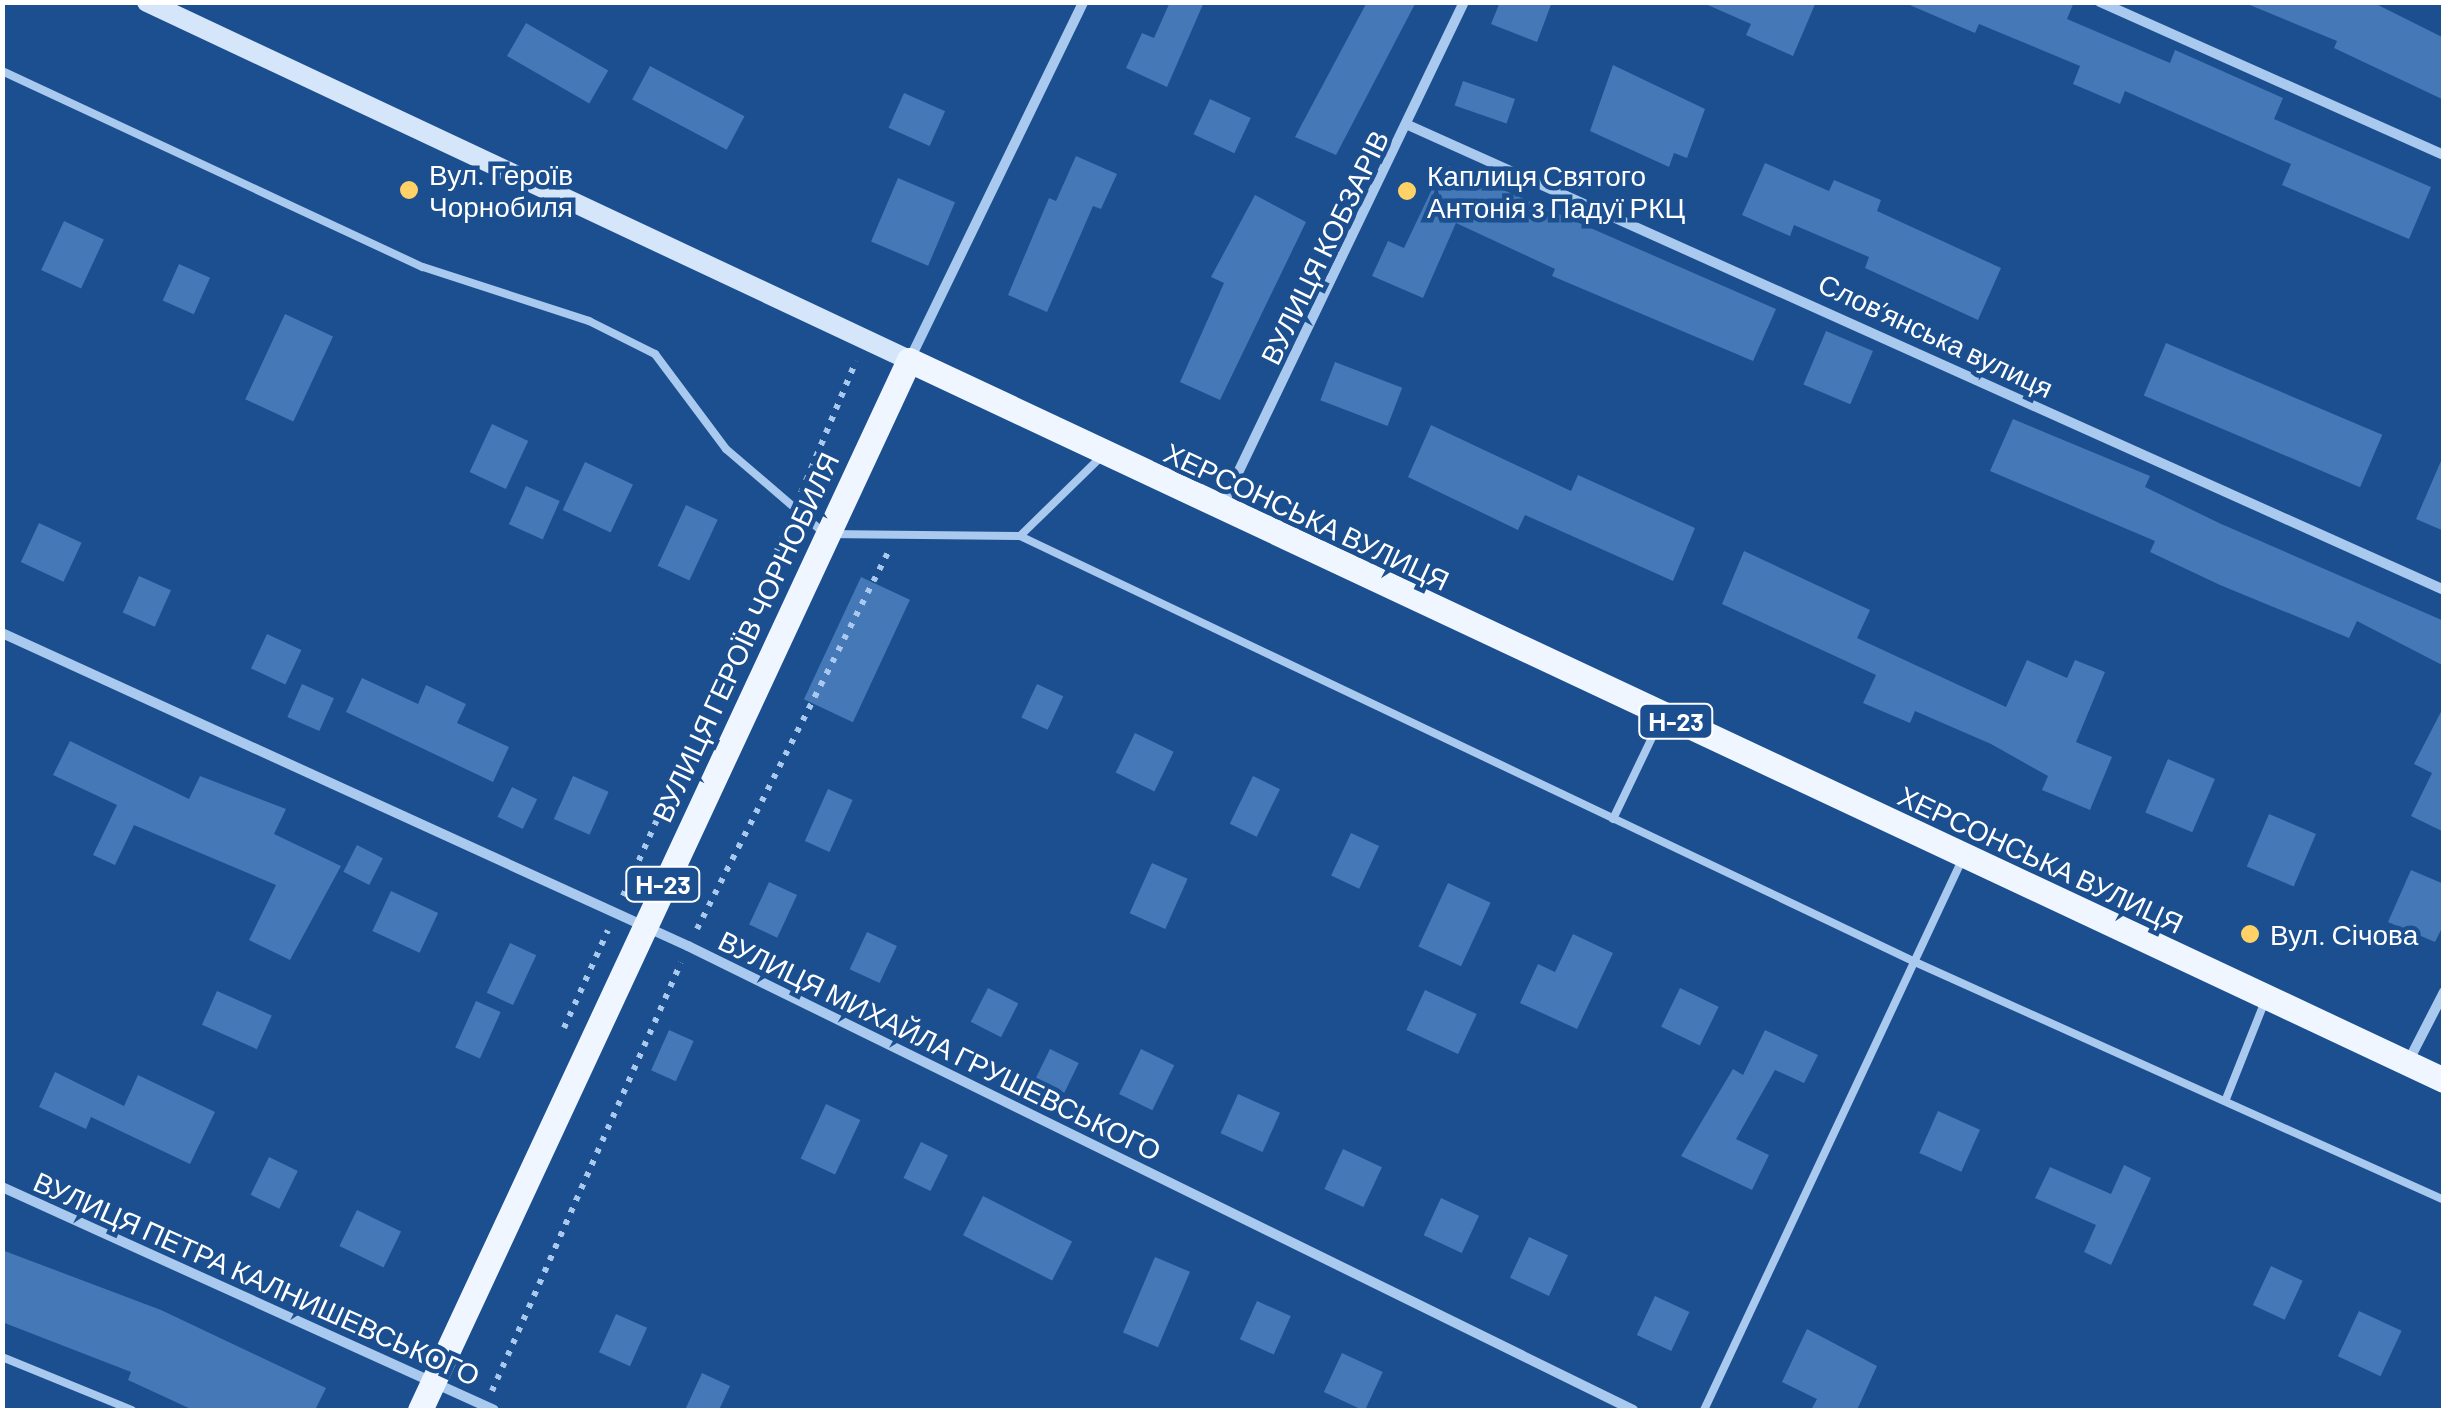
<!DOCTYPE html>
<meta charset="utf-8">
<style>
body{margin:0}
#map{position:relative;width:2446px;height:1413px;overflow:hidden;background:#1b4f8f;font-family:Barlow,sans-serif}
div>[style]{position:absolute}
[style*='--x']{left:calc(var(--x)*1px);top:calc(var(--y)*1px);width:calc(var(--w)*1px);rotate:calc(var(--a)*1deg)}
.building>*{inset:0;background:#4478b7;transform-origin:0 0}
.path>*{height:6px;margin-top:-3px;transform-origin:0;background:repeating-linear-gradient(90deg,#a9c9ee 0 5px,transparent 0 13px)}
.service>*{height:8px;margin:-4px;padding:0 4px;transform-origin:4px;border-radius:4px;background:#a9c9ee}
.minor>*{height:10px;margin:-5px;padding:0 5px;transform-origin:5px;border-radius:5px;background:#a9c9ee}
.secondary>*{height:20px;margin:-10px;padding:0 10px;transform-origin:10px;border-radius:10px;background:#d6e6fa}
.primary>*{height:25px;margin:-12.5px;padding:0 12.5px;transform-origin:12.5px;border-radius:12.5px;background:#f0f6ff}
.dots>*{width:28px;height:28px;translate:-50% -50%;box-sizing:border-box;border:5px solid #1b4f8f;border-radius:50%}
span{translate:-50% -50%;white-space:nowrap;text-align:center;line-height:1.15;-webkit-text-stroke:9px #1b4f8f;paint-order:stroke}
.shield-label span{padding:2px 8px;background:#1b4f8f;border:2px solid;border-radius:8px;-webkit-text-stroke-width:0}
.shield-label{font-size:25px;color:#fff;font-weight:700}
.poi-label{font-size:28px;color:#fff}
.left{translate:0 -50%;text-align:left}
.street-label{font-size:28px;color:#fff}
.frame{position:absolute;inset:0;border:5px solid #fff;pointer-events:none}
</style>
<div id="map">
<div class="building">
<div style="clip-path:polygon(1170px 2px,1204px 2px,1167px 87px,1126px 68px,1142px 33px,1154px 38px)"></div>
<div style="clip-path:polygon(1367px 2px,1416px 2px,1336px 155px,1295px 137px)"></div>
<div style="clip-path:polygon(1500px 2px,1552px 2px,1537px 42px,1491px 24px)"></div>
<div style="clip-path:polygon(1701px 2px,1816px 2px,1793px 56px,1746px 35px,1751px 24px)"></div>
<div style="clip-path:polygon(2074px 2px,2067px 19px,2170px 63px,2175px 50px,2283px 98px,2274px 119px,2431px 187px,2409px 239px,2282px 185px,2291px 164px,2125px 91px,2120px 104px,2073px 84px,2080px 66px,1979px 24px,1975px 33px,1905px 3px)"></div>
<div style="clip-path:polygon(2372px 2px,2444px 38px,2444px 100px,2334px 48px,2337px 41px,2245px 3px)"></div>
<div style="left:526px;top:23px;width:95px;height:38px;rotate:30deg"></div>
<div style="clip-path:polygon(1613px 65px,1705px 109px,1687px 158px,1674px 153px,1669px 167px,1590px 131px)"></div>
<div style="left:650px;top:66px;width:107px;height:38px;rotate:28deg"></div>
<div style="left:1463px;top:81px;width:55px;height:26px;rotate:19deg"></div>
<div style="left:904px;top:93px;width:45px;height:38px;rotate:24deg"></div>
<div style="left:1210px;top:99px;width:45px;height:39px;rotate:25deg"></div>
<div style="clip-path:polygon(1076px 156px,1117px 174px,1101px 209px,1093px 206px,1047px 312px,1008px 295px,1049px 198px,1056px 201px)"></div>
<div style="clip-path:polygon(1765px 163px,1829px 191px,1834px 180px,1881px 200px,1877px 211px,2001px 268px,1978px 320px,1865px 268px,1869px 257px,1794px 225px,1790px 236px,1742px 215px)"></div>
<div style="clip-path:polygon(1444px 164px,1776px 309px,1753px 361px,1552px 276px,1555px 269px,1456px 223px,1423px 298px,1372px 276px,1388px 241px,1404px 248px)"></div>
<div style="left:898px;top:178px;width:62px;height:69px;rotate:23deg"></div>
<div style="clip-path:polygon(1255px 195px,1306px 222px,1220px 400px,1180px 382px,1224px 283px,1211px 277px)"></div>
<div style="left:64px;top:221px;width:44px;height:54px;rotate:25deg"></div>
<div style="left:179px;top:264px;width:34px;height:40px;rotate:24deg"></div>
<div style="left:285px;top:314px;width:53px;height:94px;rotate:25deg"></div>
<div style="left:1826px;top:331px;width:51px;height:58px;rotate:23deg"></div>
<div style="left:2166px;top:343px;width:235px;height:57px;rotate:23deg"></div>
<div style="left:1335px;top:362px;width:72px;height:41px;rotate:21deg"></div>
<div style="clip-path:polygon(2013px 419px,2150px 476px,2145px 487px,2219px 523px,2444px 621px,2444px 666px,2357px 621px,2349px 638px,2220px 585px,2150px 552px,2155px 541px,1990px 471px)"></div>
<div style="left:492px;top:424px;width:40px;height:53px;rotate:25deg"></div>
<div style="clip-path:polygon(1431px 425px,1571px 491px,1578px 475px,1695px 528px,1673px 581px,1525px 515px,1518px 530px,1408px 477px)"></div>
<div style="clip-path:polygon(2444px 454px,2444px 531px,2416px 519px)"></div>
<div style="left:585px;top:462px;width:53px;height:53px;rotate:25deg"></div>
<div style="left:526px;top:486px;width:37px;height:42px;rotate:24deg"></div>
<div style="left:686px;top:505px;width:35px;height:67px;rotate:25deg"></div>
<div style="left:39px;top:523px;width:47px;height:43px;rotate:25deg"></div>
<div style="clip-path:polygon(1744px 551px,1870px 610px,1857px 638px,2006px 707px,2027px 660px,2067px 678px,2075px 660px,2105px 672px,2076px 742px,2112px 757px,2090px 810px,2042px 790px,2048px 776px,1991px 744px,1915px 711px,1910px 723px,1863px 703px,1876px 675px,1722px 604px)"></div>
<div style="left:139px;top:576px;width:35px;height:40px;rotate:24deg"></div>
<div style="left:861px;top:577px;width:54px;height:135px;rotate:25deg"></div>
<div style="left:267px;top:634px;width:38px;height:38px;rotate:25deg"></div>
<div style="clip-path:polygon(362px 678px,418px 704px,426px 685px,466px 704px,457px 723px,509px 747px,493px 782px,346px 712px)"></div>
<div style="left:302px;top:684px;width:35px;height:36px;rotate:24deg"></div>
<div style="left:1037px;top:684px;width:29px;height:37px;rotate:25deg"></div>
<div style="clip-path:polygon(2444px 706px,2444px 832px,2411px 816px,2432px 773px,2414px 764px)"></div>
<div style="left:1135px;top:733px;width:43px;height:44px;rotate:26deg"></div>
<div style="clip-path:polygon(70px 741px,189px 799px,200px 776px,286px 809px,274px 834px,341px 866px,290px 960px,249px 940px,276px 885px,134px 825px,115px 865px,93px 855px,117px 805px,53px 775px)"></div>
<div style="left:2168px;top:759px;width:51px;height:58px;rotate:23deg"></div>
<div style="left:573px;top:776px;width:39px;height:47px;rotate:24deg"></div>
<div style="left:1253px;top:776px;width:30px;height:53px;rotate:26deg"></div>
<div style="left:512px;top:787px;width:28px;height:33px;rotate:26deg"></div>
<div style="left:828px;top:789px;width:27px;height:57px;rotate:24deg"></div>
<div style="left:2269px;top:814px;width:51px;height:57px;rotate:23deg"></div>
<div style="left:1351px;top:833px;width:31px;height:47px;rotate:25deg"></div>
<div style="left:357px;top:845px;width:29px;height:30px;rotate:27deg"></div>
<div style="left:1152px;top:863px;width:39px;height:55px;rotate:24deg"></div>
<div style="clip-path:polygon(2411px 870px,2444px 884px,2444px 924px,2435px 942px,2388px 922px)"></div>
<div style="left:769px;top:882px;width:31px;height:47px;rotate:25deg"></div>
<div style="left:1448px;top:883px;width:47px;height:70px;rotate:25deg"></div>
<div style="left:391px;top:891px;width:52px;height:44px;rotate:25deg"></div>
<div style="left:867px;top:932px;width:33px;height:41px;rotate:25deg"></div>
<div style="clip-path:polygon(1573px 934px,1613px 953px,1577px 1029px,1520px 1003px,1538px 964px,1555px 972px)"></div>
<div style="left:510px;top:943px;width:29px;height:55px;rotate:25deg"></div>
<div style="left:988px;top:988px;width:34px;height:38px;rotate:27deg"></div>
<div style="left:1680px;top:988px;width:43px;height:43px;rotate:26deg"></div>
<div style="left:1425px;top:990px;width:57px;height:44px;rotate:25deg"></div>
<div style="left:217px;top:991px;width:60px;height:37px;rotate:24deg"></div>
<div style="left:476px;top:1001px;width:27px;height:51px;rotate:24deg"></div>
<div style="left:669px;top:1030px;width:27px;height:44px;rotate:24deg"></div>
<div style="clip-path:polygon(1765px 1030px,1818px 1055px,1804px 1083px,1775px 1070px,1736px 1139px,1769px 1155px,1752px 1190px,1681px 1156px,1733px 1069px,1743px 1075px)"></div>
<div style="left:1050px;top:1049px;width:32px;height:33px;rotate:26deg"></div>
<div style="left:1141px;top:1049px;width:37px;height:50px;rotate:26deg"></div>
<div style="clip-path:polygon(55px 1072px,124px 1106px,138px 1075px,215px 1112px,190px 1164px,91px 1117px,86px 1129px,39px 1107px)"></div>
<div style="left:1238px;top:1094px;width:46px;height:43px;rotate:24deg"></div>
<div style="left:826px;top:1104px;width:38px;height:60px;rotate:25deg"></div>
<div style="left:1938px;top:1111px;width:46px;height:46px;rotate:24deg"></div>
<div style="left:921px;top:1142px;width:30px;height:40px;rotate:26deg"></div>
<div style="left:1343px;top:1149px;width:43px;height:44px;rotate:25deg"></div>
<div style="left:269px;top:1157px;width:32px;height:42px;rotate:26deg"></div>
<div style="clip-path:polygon(2124px 1165px,2151px 1178px,2111px 1265px,2084px 1252px,2096px 1225px,2035px 1198px,2050px 1167px,2111px 1194px)"></div>
<div style="left:983px;top:1196px;width:100px;height:44px;rotate:27deg"></div>
<div style="left:1441px;top:1198px;width:42px;height:41px;rotate:25deg"></div>
<div style="left:357px;top:1210px;width:49px;height:40px;rotate:26deg"></div>
<div style="left:1529px;top:1237px;width:43px;height:45px;rotate:25deg"></div>
<div style="clip-path:polygon(2px 1250px,161px 1310px,326px 1388px,315px 1410px,193px 1410px,128px 1380px,131px 1372px,2px 1322px)"></div>
<div style="left:1155px;top:1257px;width:38px;height:82px;rotate:23deg"></div>
<div style="left:2271px;top:1266px;width:35px;height:43px;rotate:25deg"></div>
<div style="left:1655px;top:1296px;width:38px;height:43px;rotate:25deg"></div>
<div style="left:1257px;top:1301px;width:37px;height:42px;rotate:24deg"></div>
<div style="left:2359px;top:1311px;width:47px;height:50px;rotate:25deg"></div>
<div style="left:616px;top:1314px;width:34px;height:42px;rotate:24deg"></div>
<div style="clip-path:polygon(1807px 1329px,1877px 1366px,1857px 1410px,1811px 1410px,1817px 1399px,1782px 1382px)"></div>
<div style="left:1342px;top:1353px;width:45px;height:43px;rotate:25deg"></div>
<div style="clip-path:polygon(702px 1373px,730px 1386px,719px 1410px,685px 1410px)"></div>
</div>
<div class="path">
<div style="--x:801;--y:493;--w:143;--a:-67.4"></div>
<div style="--x:623;--y:896;--w:408;--a:-66"></div>
<div style="--x:697;--y:929;--w:422;--a:-63.1"></div>
<div style="--x:564;--y:1028;--w:107;--a:-65.8"></div>
<div style="--x:492;--y:1391;--w:468;--a:-66.2"></div>
</div>
<div class="service">
<div style="--x:2;--y:71;--w:464;--a:25"></div>
<div style="--x:423;--y:267;--w:175;--a:18"></div>
<div style="--x:589;--y:321;--w:74;--a:26.6"></div>
<div style="--x:655;--y:354;--w:119;--a:53.2"></div>
<div style="--x:726;--y:449;--w:130;--a:40.6"></div>
<div style="--x:825;--y:534;--w:195;--a:0.6"></div>
<div style="--x:1020;--y:536;--w:991;--a:25.45"></div>
<div style="--x:1915;--y:962;--w:580;--a:24.22"></div>
<div style="--x:1020;--y:536;--w:116;--a:-44.3"></div>
<div style="--x:1613;--y:819;--w:111;--a:-64.4"></div>
<div style="--x:2226;--y:1099;--w:105;--a:-68.3"></div>
<div style="--x:2;--y:1357;--w:140;--a:22.2"></div>
<div style="--x:1704;--y:1410;--w:608;--a:-64.87"></div>
</div>
<div class="minor">
<div style="--x:2100;--y:2;--w:376;--a:24"></div>
<div style="--x:1408;--y:125;--w:1136;--a:24.17"></div>
<div style="--x:910;--y:359;--w:397;--a:-64.1"></div>
<div style="--x:1223;--y:504;--w:557;--a:-64.36"></div>
<div style="--x:2;--y:633;--w:754;--a:24.53"></div>
<div style="--x:688;--y:946;--w:1053;--a:26.15"></div>
<div style="--x:2408;--y:1062;--w:79;--a:-62.8"></div>
<div style="--x:2;--y:1187;--w:540;--a:24.38"></div>
</div>
<div class="secondary">
<div style="--x:147;--y:2;--w:842;--a:25.16"></div>
</div>
<div class="primary">
<div style="--x:420;--y:1410;--w:1158;--a:-65.03"></div>
<div style="--x:909;--y:360;--w:1695;--a:25.13"></div>
</div>
<div class="dots">
<div style="left:409px;top:190px;background:#ffd166"></div>
<div style="left:1407px;top:191px;background:#ffd166"></div>
<div style="left:2250px;top:934px;background:#ffd166"></div>
</div>
<div class="shield-label">
<span style="left:1676px;top:721px">Н-23</span>
<span style="left:663px;top:884px">Н-23</span>
</div>
<div class="poi-label">
<span class="left" style="left:429px;top:190px">Вул. Героїв<br>Чорнобиля</span>
<span class="left" style="left:1427px;top:191px">Каплиця Святого<br>Антонія з Падуї РКЦ</span>
<span class="left" style="left:2270px;top:934px">Вул. Січова</span>
</div>
<div class="street-label">
<span style="left:1324px;top:247px;rotate:-64deg">ВУЛИЦЯ КОБЗАРІВ</span>
<span style="left:1936px;top:335px;rotate:25deg">Словʼянська вулиця</span>
<span style="left:1307px;top:516px;rotate:25deg">ХЕРСОНСЬКА ВУЛИЦЯ</span>
<span style="left:745px;top:637px;rotate:-65deg">ВУЛИЦЯ ГЕРОЇВ ЧОРНОБИЛЯ</span>
<span style="left:2041px;top:859px;rotate:25deg">ХЕРСОНСЬКА ВУЛИЦЯ</span>
<span style="left:940px;top:1045px;rotate:26deg">ВУЛИЦЯ МИХАЙЛА ГРУШЕВСЬКОГО</span>
<span style="left:257px;top:1278px;rotate:24deg">ВУЛИЦЯ ПЕТРА КАЛНИШЕВСЬКОГО</span>
</div>
<div class="frame"></div>
</div>
